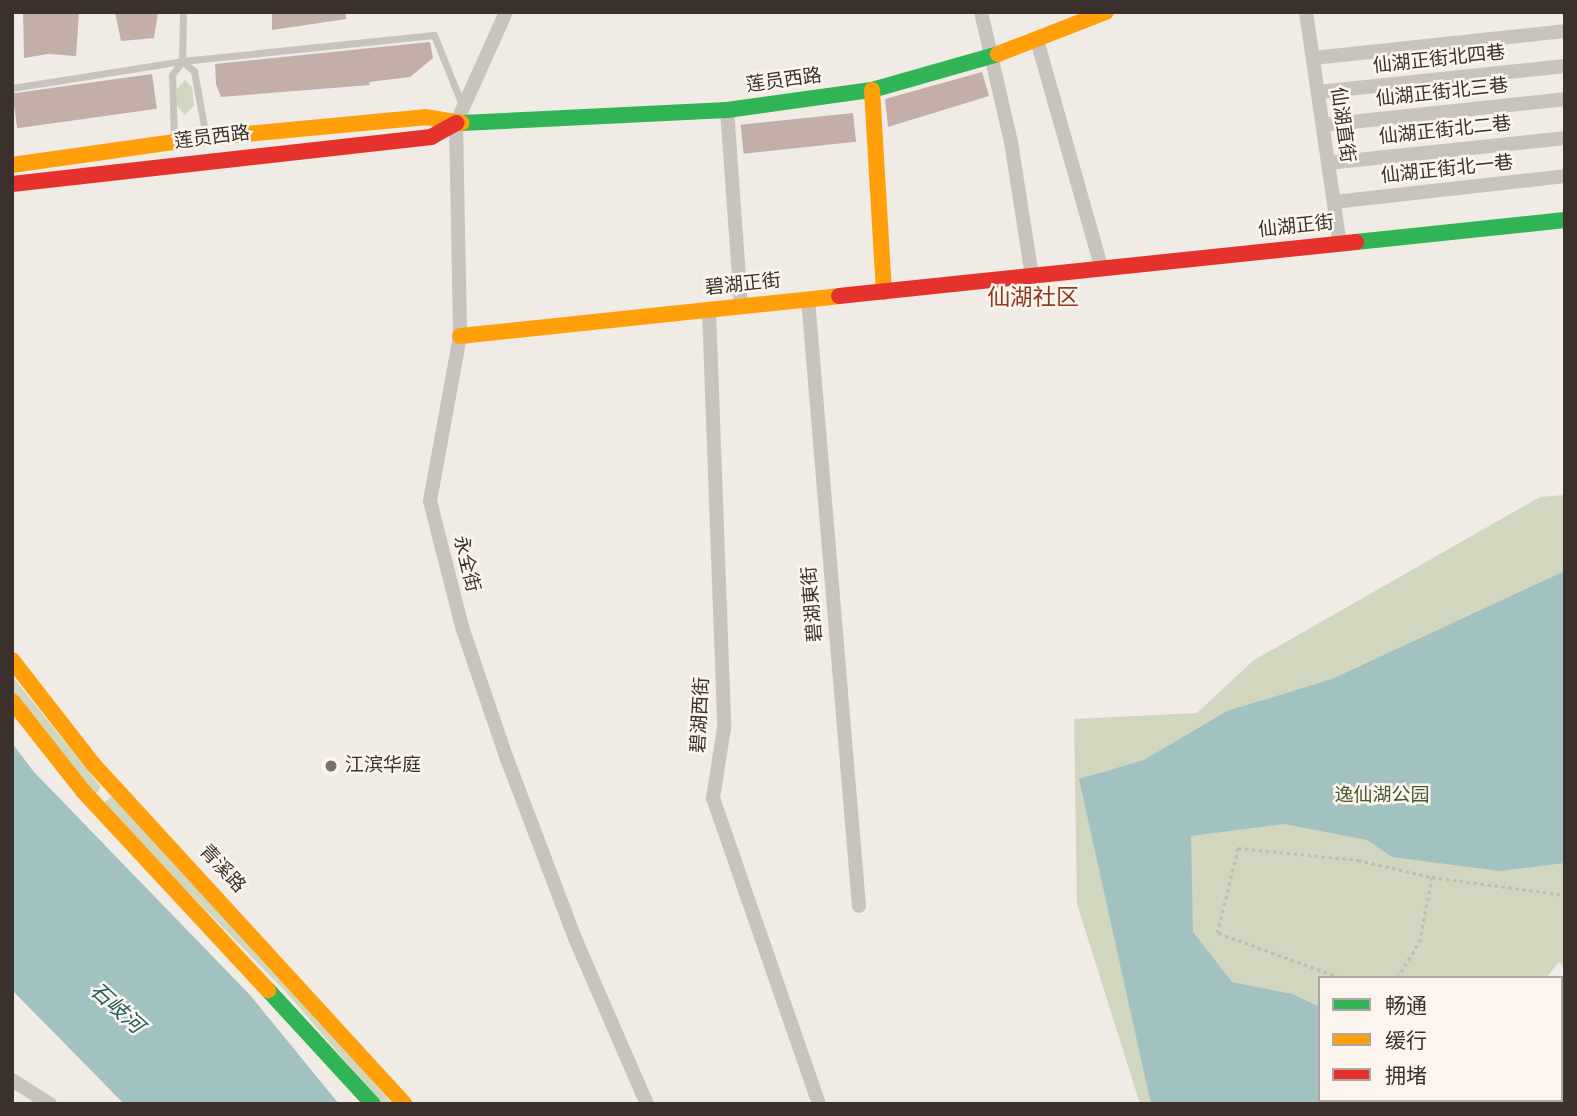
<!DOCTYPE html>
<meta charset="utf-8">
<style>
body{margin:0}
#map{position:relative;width:1577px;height:1116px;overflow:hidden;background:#f0ebe5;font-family:"Nunito Sans","Noto Sans SC",sans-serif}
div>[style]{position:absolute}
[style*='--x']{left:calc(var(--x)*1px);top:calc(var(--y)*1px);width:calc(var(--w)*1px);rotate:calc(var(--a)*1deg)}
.green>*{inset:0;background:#d1d6bf}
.water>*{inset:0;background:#a1c2c1}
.building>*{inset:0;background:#c3afa7;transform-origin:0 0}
.path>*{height:2.5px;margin-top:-1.25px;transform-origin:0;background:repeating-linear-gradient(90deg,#c2bbb6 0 3.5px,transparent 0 7px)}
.lane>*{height:7px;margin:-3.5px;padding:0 3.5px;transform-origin:3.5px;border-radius:3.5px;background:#c9c3be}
.street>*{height:14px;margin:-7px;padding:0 7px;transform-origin:7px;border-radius:7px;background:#c9c3be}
.fast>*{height:16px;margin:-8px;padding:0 8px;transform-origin:8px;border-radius:8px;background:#30b455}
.slow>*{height:16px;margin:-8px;padding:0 8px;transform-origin:8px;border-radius:8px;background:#ff9f0a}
.jam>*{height:16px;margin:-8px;padding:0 8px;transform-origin:8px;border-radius:8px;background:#e5322d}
.dots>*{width:19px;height:19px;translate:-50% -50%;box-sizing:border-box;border:4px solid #fbf5ee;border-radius:50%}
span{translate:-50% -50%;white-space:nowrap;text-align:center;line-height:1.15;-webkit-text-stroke:5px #fbf5ee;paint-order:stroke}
.street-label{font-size:19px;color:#3b302b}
.poi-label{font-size:19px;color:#3b302b}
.left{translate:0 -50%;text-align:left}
.park-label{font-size:19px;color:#4a5a2e}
.water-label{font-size:21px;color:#1f5a5e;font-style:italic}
.quarter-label{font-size:23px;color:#8c3b22}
.frame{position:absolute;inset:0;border:14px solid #3b302b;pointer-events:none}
.legend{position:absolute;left:1318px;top:976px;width:245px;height:126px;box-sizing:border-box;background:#fbf5ee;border:2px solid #aea6a0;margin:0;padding:9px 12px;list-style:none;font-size:21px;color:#3b302b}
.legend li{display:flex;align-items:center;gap:14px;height:35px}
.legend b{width:35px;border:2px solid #aea6a0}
</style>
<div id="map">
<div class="green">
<div style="clip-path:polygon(185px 80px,192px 87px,194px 105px,185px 115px,177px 106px,176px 90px)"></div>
<div style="clip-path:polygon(1565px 495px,1565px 968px,1559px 962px,1546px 978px,1320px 978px,1320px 1100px,1400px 1100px,1399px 1104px,1140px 1104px,1077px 904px,1074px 719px,1197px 713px,1254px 660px,1540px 497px)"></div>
<div style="clip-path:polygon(12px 676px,100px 786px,99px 791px,95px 793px,12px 694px)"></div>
<div style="clip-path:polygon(112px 796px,359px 1065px,392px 1104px,382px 1104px,286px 992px,102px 804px)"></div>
</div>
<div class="water">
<div style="clip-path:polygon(1565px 571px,1565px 863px,1500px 871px,1392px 857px,1367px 840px,1284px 824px,1191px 836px,1193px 932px,1232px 982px,1292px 994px,1320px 1007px,1320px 1100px,1379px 1100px,1378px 1104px,1151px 1104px,1079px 779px,1144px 760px,1227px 711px,1332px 679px)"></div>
<div style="clip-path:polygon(12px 743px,34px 772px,250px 995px,339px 1104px,124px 1104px,12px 990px)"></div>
</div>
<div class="building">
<div style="clip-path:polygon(23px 12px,79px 12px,76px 56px,48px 54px,24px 58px)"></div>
<div style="clip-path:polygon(115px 12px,158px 12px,154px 38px,121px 41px)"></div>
<div style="clip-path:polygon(272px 12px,346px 12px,346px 19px,272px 30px)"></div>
<div style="clip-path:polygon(430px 42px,433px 58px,410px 77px,369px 82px,370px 85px,221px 97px,216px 84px,215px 64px)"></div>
<div style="clip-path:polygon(982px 72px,989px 96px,888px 127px,885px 99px)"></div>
<div style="left:152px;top:74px;width:35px;height:141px;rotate:82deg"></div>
<div style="left:853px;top:113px;width:29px;height:113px;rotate:84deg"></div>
</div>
<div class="path">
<div style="--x:1340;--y:978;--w:131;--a:-159.9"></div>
<div style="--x:1217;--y:933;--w:88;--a:-76.1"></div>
<div style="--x:1238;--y:848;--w:121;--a:5.7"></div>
<div style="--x:1358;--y:860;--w:76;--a:12.9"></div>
<div style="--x:1432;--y:877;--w:134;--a:7.7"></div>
<div style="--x:1397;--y:978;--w:42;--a:-58.6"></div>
<div style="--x:1419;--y:942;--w:66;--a:-78.7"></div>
<div style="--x:1561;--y:986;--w:4;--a:27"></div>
<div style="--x:1561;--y:1048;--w:4;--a:0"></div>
</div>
<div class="lane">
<div style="--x:182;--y:61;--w:16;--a:40"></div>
<div style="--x:194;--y:71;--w:67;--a:79.7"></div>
<div style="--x:12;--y:88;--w:172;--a:-9"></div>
<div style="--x:182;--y:61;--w:253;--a:-5.9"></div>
<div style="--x:434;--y:35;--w:78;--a:68.1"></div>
<div style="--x:174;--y:141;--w:66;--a:-91.7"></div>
<div style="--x:172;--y:75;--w:17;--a:-54"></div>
<div style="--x:182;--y:61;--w:49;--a:-88.8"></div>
</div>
<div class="street">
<div style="--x:506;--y:12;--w:122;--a:114.2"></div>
<div style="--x:456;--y:123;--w:213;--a:88.9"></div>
<div style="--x:460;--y:336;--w:168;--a:100.3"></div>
<div style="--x:430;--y:501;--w:130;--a:75.7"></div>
<div style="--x:462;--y:627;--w:139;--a:71.2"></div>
<div style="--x:507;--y:759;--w:197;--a:69.2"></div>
<div style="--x:577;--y:943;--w:176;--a:66.5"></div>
<div style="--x:981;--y:12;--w:133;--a:77"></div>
<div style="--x:1011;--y:142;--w:136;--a:81.1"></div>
<div style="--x:1306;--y:12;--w:234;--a:81.7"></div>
<div style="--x:1037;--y:40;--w:238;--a:74.2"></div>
<div style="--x:1313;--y:58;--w:253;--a:-6.1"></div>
<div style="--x:1318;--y:92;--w:248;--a:-6"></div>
<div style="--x:727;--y:110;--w:197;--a:85.9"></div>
<div style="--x:1323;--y:125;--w:243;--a:-6.1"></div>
<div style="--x:1328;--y:163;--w:238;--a:-6"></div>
<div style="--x:1334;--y:202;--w:232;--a:-6.4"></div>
<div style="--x:808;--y:299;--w:609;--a:85.2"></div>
<div style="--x:709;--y:310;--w:418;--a:87.9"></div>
<div style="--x:724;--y:728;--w:71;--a:98.9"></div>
<div style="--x:713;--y:798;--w:324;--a:70.9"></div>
<div style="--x:12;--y:1080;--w:45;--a:32.3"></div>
</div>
<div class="fast">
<div style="--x:462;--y:123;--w:265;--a:-2.8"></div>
<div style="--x:727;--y:110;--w:146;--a:-7.9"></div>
<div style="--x:872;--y:90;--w:131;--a:-15.9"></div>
<div style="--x:1356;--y:242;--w:210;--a:-6"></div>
<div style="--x:268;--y:990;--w:155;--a:47.4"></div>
</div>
<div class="slow">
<div style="--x:998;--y:54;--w:116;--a:-21.3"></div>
<div style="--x:872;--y:90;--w:202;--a:86.6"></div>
<div style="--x:12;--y:165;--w:184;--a:-8.1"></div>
<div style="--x:194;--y:139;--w:232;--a:-5.4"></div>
<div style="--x:425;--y:117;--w:37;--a:9"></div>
<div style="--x:460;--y:336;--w:381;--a:-6"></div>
<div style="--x:12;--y:660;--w:132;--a:52.1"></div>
<div style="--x:93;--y:764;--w:461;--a:47.5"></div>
<div style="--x:12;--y:701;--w:115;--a:51.7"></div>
<div style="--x:83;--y:791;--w:272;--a:47.1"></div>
</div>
<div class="jam">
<div style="--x:12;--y:184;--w:422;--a:-6.4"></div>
<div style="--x:431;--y:137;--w:29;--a:-29"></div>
<div style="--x:839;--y:296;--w:520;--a:-5.96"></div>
</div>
<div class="dots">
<div style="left:331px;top:766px;background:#7a716c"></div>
</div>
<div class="street-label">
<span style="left:1439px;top:60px;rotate:-6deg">仙湖正街北四巷</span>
<span style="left:784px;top:81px;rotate:-8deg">莲员西路</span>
<span style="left:1442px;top:93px;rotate:-6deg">仙湖正街北三巷</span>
<span style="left:1342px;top:125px;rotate:82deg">仙湖直街</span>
<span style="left:1445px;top:131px;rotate:-6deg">仙湖正街北二巷</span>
<span style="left:212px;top:138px;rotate:-7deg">莲员西路</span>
<span style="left:1447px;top:170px;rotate:-6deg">仙湖正街北一巷</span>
<span style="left:1296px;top:227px;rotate:-6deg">仙湖正街</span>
<span style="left:743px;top:285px;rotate:-6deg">碧湖正街</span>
<span style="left:466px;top:564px;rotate:76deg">永全街</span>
<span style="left:813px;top:604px;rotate:-95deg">碧湖東街</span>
<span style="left:701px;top:715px;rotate:-87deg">碧湖西街</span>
<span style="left:222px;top:869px;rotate:47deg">青溪路</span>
</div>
<div class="poi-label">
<span class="left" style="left:345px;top:766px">江滨华庭</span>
</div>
<div class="park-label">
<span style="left:1382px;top:796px">逸仙湖公园</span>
</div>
<div class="water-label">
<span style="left:117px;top:1008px;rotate:42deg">石岐河</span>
</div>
<div class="quarter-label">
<span style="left:1033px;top:298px">仙湖社区</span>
</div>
<div class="frame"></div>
<ul class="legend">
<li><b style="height:9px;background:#30b455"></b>畅通</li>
<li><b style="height:9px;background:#ff9f0a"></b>缓行</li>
<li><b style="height:9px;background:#e5322d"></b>拥堵</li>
</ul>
</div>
